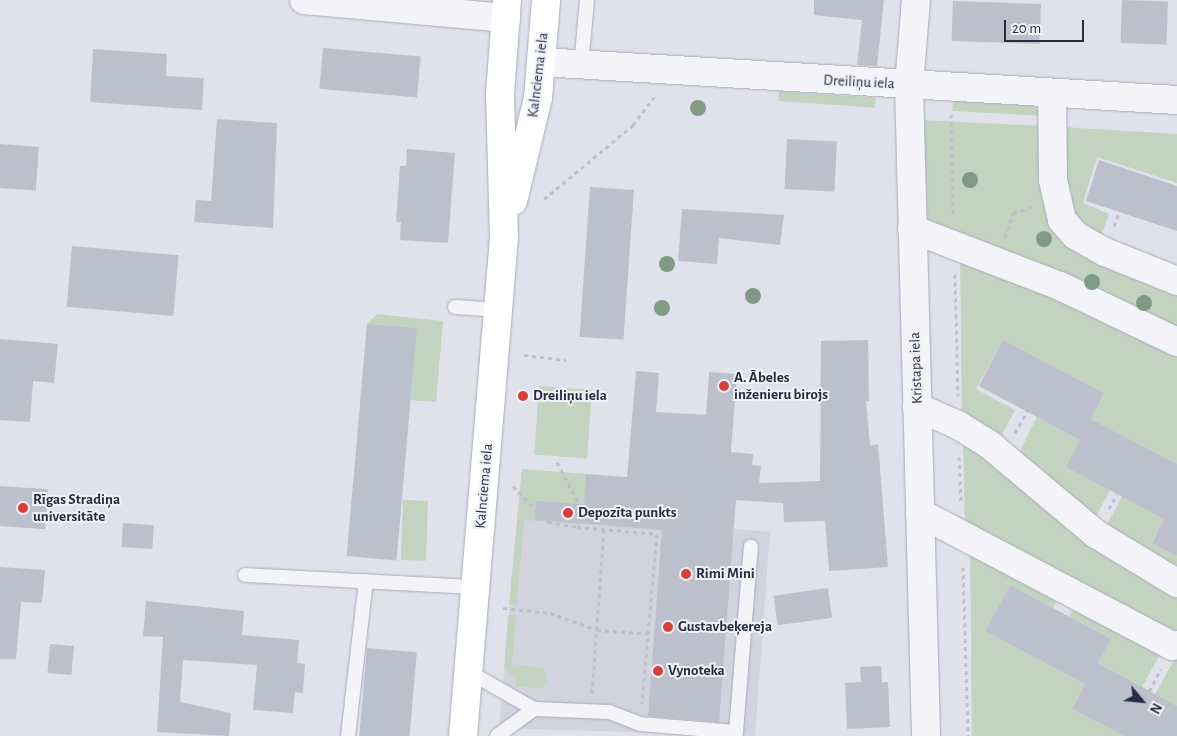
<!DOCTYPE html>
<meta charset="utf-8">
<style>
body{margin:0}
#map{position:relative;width:1177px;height:736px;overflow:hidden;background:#dfe2ea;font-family:"Alegreya Sans",sans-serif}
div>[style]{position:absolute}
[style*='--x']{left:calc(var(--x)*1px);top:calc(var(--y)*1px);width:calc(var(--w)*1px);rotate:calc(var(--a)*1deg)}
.built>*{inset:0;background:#d1d4df}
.green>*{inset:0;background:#c2d4c0;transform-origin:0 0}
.building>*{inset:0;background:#bcc0cd;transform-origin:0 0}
.path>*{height:3px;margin-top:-1.5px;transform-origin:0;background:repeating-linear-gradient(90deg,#bebfc9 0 4px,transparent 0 8px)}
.roads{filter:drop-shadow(0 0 1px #a8abb8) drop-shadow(0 0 1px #a8abb8)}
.service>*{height:14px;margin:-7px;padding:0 7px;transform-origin:7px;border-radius:7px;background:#f3f3f8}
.minor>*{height:28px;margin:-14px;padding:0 14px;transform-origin:14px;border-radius:14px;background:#f3f3f8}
.primary>*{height:28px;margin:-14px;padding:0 14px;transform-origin:14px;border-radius:14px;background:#fff}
.trees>*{width:16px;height:16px;margin:-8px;border-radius:50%;background:#819a85}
.dots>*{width:14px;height:14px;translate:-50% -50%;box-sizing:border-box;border:2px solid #eff1f7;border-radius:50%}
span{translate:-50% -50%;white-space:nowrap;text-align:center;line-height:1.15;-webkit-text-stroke:4px #eff1f7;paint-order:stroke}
.street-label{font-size:15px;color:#272c42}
.poi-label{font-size:15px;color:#272c42;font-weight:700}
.left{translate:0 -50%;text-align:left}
.north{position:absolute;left:1117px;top:676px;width:50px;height:50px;-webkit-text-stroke:4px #eff1f7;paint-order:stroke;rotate:118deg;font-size:14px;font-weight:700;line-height:20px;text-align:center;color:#272c42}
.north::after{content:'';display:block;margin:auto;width:18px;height:22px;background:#272c42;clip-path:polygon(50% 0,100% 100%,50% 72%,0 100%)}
.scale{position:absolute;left:1004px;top:20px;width:80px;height:22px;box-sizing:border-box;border:2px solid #272c42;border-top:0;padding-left:6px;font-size:15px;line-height:18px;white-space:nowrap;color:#272c42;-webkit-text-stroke:4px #eff1f7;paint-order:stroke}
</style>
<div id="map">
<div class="built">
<div style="clip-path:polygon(522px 469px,586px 474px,725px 528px,770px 532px,755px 736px,499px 728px)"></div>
</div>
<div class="green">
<div style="left:779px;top:91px;width:97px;height:10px;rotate:4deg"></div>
<div style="clip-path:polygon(953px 101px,1032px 105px,1044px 116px,952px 111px)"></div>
<div style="clip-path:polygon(923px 120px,1044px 126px,1045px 197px,1177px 289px,1177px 330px,928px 227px)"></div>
<div style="clip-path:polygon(1063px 127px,1177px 134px,1177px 183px,1097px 157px,1083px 203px,1109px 214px,1101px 236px,1074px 218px,1064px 200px)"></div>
<div style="clip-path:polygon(960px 257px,1048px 291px,1177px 353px,1177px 464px,1091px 419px,1104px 393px,1003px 340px,976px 389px,1015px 410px,1000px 439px,962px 419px)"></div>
<div style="clip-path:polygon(377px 314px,443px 321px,436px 402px,411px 400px,367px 324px)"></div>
<div style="left:539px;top:386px;width:53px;height:69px;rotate:4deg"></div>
<div style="clip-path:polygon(1037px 417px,1080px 440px,1110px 490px,1093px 522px,1035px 472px,1020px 451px)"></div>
<div style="clip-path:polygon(963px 437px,1177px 592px,1177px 638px,965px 530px)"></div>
<div style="clip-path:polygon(522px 469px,586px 474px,584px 504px,556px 503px,554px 522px,524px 520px,517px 605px,509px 604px)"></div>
<div style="clip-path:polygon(1122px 496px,1164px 519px,1152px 542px,1177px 556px,1177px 572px,1104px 531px)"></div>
<div style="left:403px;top:500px;width:25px;height:60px;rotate:2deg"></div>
<div style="clip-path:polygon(970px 551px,1059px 597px,1053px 608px,1010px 585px,985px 631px,1085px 684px,1072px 709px,1124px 736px,972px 736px)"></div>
<div style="clip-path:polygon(1075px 605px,1162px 650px,1142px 687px,1098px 663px,1111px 639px,1069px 617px)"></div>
<div style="clip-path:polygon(508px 615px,516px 615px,512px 664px,544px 668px,548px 682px,540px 689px,516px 686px,516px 679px,504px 668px)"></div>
<div style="clip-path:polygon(1177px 655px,1177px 706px,1155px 694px)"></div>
</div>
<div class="building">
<div style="clip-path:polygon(814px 0,884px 0,877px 66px,857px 65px,862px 20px,814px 15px)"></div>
<div style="left:1122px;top:0;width:46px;height:43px;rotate:2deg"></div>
<div style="left:953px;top:1px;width:88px;height:40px;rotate:2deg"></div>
<div style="left:323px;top:48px;width:98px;height:41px;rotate:5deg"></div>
<div style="clip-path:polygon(93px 49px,167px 54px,166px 76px,204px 78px,202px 110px,90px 102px)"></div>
<div style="clip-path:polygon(217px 119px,277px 123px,273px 228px,194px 222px,196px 200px,211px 201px)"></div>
<div style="left:787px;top:139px;width:50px;height:50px;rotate:3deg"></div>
<div style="left:0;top:144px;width:39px;height:44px;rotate:4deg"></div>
<div style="clip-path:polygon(407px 149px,455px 153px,448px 243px,400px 240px,401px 222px,396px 222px,400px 166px,406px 166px)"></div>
<div style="clip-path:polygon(1099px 160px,1177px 186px,1177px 231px,1086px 201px)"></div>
<div style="left:590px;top:187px;width:44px;height:150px;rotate:4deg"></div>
<div style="clip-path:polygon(682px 209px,784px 215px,780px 245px,719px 238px,717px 264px,678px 261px)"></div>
<div style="left:72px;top:246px;width:107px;height:61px;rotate:5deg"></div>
<div style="left:367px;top:324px;width:50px;height:233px;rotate:5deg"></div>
<div style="clip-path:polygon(0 339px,58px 344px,54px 383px,33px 381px,30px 422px,0 420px)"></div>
<div style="clip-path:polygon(868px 340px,869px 401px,866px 401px,870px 445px,878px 444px,888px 567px,829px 571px,825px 521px,784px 522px,783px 503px,736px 500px,719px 722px,648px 716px,662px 530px,535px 520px,536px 501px,584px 504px,586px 474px,627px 477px,636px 371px,659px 373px,656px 412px,706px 415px,709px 372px,737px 374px,731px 452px,753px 454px,752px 465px,761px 466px,759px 483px,820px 481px,821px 341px)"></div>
<div style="clip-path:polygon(1003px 340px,1104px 393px,1091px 419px,1177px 464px,1177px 556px,1152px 543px,1164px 519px,1066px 467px,1080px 440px,979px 386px)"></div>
<div style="left:0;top:486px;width:48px;height:40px;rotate:4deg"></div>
<div style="left:123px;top:523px;width:31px;height:24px;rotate:4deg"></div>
<div style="clip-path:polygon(0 567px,45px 570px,42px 603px,21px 602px,16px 659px,0 659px)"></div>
<div style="clip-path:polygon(1010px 585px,1111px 639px,1098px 663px,1177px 706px,1177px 736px,1124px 736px,1072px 709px,1085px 684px,985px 631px)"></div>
<div style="left:828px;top:588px;width:30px;height:55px;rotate:82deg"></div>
<div style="clip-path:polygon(146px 601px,244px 611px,242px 635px,299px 640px,297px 663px,305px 664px,303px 693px,295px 692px,293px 713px,253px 710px,257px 665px,183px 660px,180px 702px,231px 713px,229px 736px,157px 732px,163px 637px,143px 636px)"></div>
<div style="left:50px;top:644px;width:24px;height:29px;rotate:5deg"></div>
<div style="left:367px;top:648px;width:50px;height:89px;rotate:5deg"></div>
<div style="clip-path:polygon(881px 666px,882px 682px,888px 682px,890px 727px,847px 729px,845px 683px,861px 682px,860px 667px)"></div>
</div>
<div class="path">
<div style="--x:951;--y:114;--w:102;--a:88.9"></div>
<div style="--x:544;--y:199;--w:116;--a:-39.7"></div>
<div style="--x:633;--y:125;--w:35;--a:-53"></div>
<div style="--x:1114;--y:226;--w:15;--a:-70"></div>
<div style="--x:1005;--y:238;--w:26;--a:-72"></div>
<div style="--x:1013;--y:213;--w:21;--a:-19"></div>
<div style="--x:955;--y:274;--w:122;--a:88.6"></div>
<div style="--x:524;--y:355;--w:42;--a:6.8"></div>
<div style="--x:1015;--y:433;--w:25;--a:-61"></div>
<div style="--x:959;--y:457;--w:46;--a:87.5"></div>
<div style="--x:557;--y:462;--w:47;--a:62.4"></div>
<div style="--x:579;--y:504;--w:23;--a:95"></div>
<div style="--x:577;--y:527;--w:80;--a:5"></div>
<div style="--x:657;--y:534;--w:170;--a:95.1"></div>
<div style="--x:513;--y:486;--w:50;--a:45.8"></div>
<div style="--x:548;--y:522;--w:29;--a:10"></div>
<div style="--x:1109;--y:509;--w:17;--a:-62"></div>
<div style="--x:963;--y:567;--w:169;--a:88.3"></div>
<div style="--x:503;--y:608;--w:47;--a:6.1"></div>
<div style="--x:550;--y:613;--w:50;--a:19.9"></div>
<div style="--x:597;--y:630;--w:56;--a:4.1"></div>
<div style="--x:1149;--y:691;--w:25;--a:-61"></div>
<div style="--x:592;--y:693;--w:164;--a:-85.8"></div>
</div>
<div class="roads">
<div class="service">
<div style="--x:581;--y:66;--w:66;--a:-84.8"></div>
<div style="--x:455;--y:307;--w:44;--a:3.9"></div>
<div style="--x:245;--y:575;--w:231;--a:3"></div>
<div style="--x:469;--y:672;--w:75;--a:29.6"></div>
<div style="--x:534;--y:709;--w:75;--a:2.3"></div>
<div style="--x:609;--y:712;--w:33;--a:21"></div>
<div style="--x:640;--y:724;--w:96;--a:4.8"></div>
<div style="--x:736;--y:732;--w:186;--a:-85.4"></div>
<div style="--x:348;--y:736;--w:156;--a:-83.4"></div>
<div style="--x:497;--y:736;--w:46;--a:-36.1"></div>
</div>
<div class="minor">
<div style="--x:304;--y:0;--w:203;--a:5.1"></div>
<div style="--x:916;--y:0;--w:85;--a:94.7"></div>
<div style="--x:909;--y:85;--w:651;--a:88.5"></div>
<div style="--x:541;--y:62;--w:637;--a:3.42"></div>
<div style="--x:1052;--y:93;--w:87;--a:89.3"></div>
<div style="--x:1053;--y:180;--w:41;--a:77.3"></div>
<div style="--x:1062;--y:220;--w:20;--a:49"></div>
<div style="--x:1075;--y:235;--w:34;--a:30"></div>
<div style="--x:1105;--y:252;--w:78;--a:21.9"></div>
<div style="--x:912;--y:229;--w:159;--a:21.1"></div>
<div style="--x:1060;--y:286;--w:130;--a:25.6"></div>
<div style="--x:917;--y:407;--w:45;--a:23.7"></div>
<div style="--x:958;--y:425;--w:39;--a:32"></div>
<div style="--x:991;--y:446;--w:137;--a:40"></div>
<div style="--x:1096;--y:534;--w:95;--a:31.2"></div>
<div style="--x:920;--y:513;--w:285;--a:27.8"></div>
<div style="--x:1172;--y:646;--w:5;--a:-11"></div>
</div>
<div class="primary">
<div style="--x:513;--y:201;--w:106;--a:-76.4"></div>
<div style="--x:538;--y:98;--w:98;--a:-85.3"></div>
<div style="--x:463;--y:736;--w:501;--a:-85.3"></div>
<div style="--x:504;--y:237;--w:142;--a:-91.6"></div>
<div style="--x:500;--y:95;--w:95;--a:-85.8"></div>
</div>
</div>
<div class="trees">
<div style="left:698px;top:108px"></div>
<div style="left:970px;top:180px"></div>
<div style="left:1044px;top:239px"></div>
<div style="left:667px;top:264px"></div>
<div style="left:1092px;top:282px"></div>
<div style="left:753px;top:296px"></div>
<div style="left:1144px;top:303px"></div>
<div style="left:662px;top:308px"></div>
</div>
<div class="dots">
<div style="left:724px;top:386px;background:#d83f3b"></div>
<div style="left:523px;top:396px;background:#d83f3b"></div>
<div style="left:23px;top:508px;background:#d83f3b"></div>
<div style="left:568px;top:513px;background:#d83f3b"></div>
<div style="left:686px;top:574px;background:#d83f3b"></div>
<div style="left:668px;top:627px;background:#d83f3b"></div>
<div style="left:658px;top:671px;background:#d83f3b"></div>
</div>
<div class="street-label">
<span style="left:538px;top:75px;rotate:-83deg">Kalnciema iela</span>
<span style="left:859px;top:82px;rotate:3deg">Dreiliņu iela</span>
<span style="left:916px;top:368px;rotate:-92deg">Kristapa iela</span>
<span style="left:484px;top:486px;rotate:-85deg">Kalnciema iela</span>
</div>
<div class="poi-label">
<span class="left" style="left:734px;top:386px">A. Ābeles<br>inženieru birojs</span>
<span class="left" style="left:533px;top:396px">Dreiliņu iela</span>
<span class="left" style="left:33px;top:508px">Rīgas Stradiņa<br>universitāte</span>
<span class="left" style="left:578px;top:513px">Depozīta punkts</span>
<span class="left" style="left:696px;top:574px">Rimi Mini</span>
<span class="left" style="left:678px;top:627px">Gustavbeķereja</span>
<span class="left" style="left:668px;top:671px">Vynoteka</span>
</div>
<div class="north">N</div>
<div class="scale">20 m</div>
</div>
